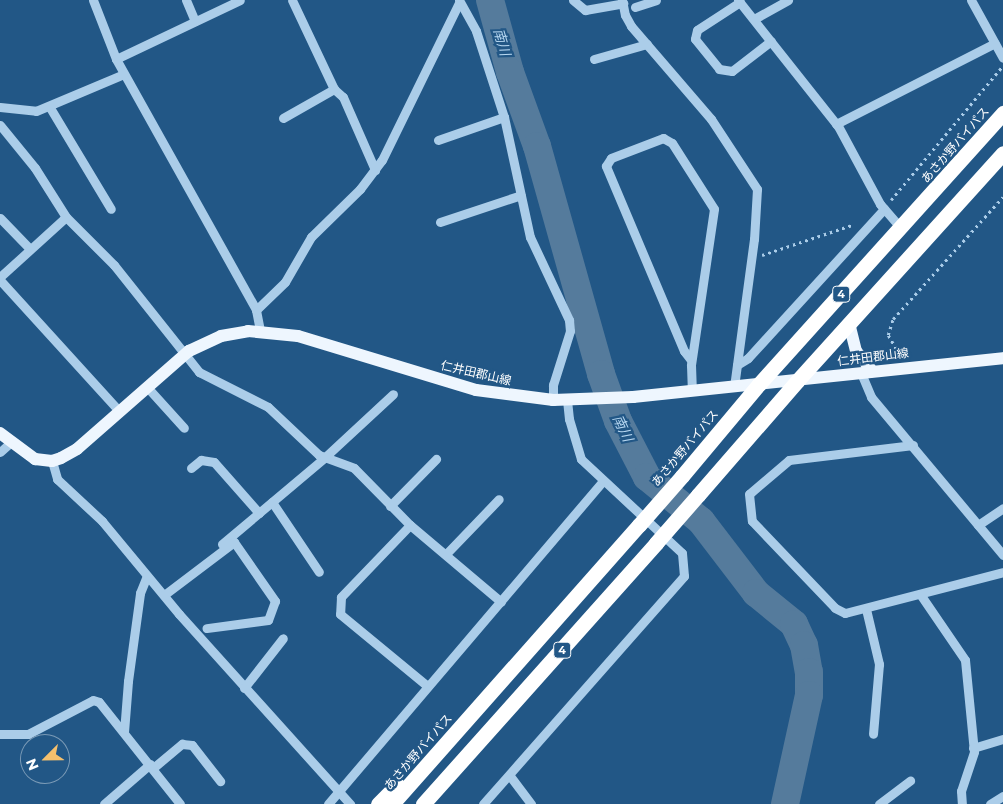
<!DOCTYPE html>
<meta charset="utf-8">
<style>
body{margin:0}
#map{position:relative;width:1003px;height:804px;overflow:hidden;background:#225786;font-family:Montserrat,"Noto Sans JP",sans-serif}
div>[style]{position:absolute}
[style*='--x']{left:calc(var(--x)*1px);top:calc(var(--y)*1px);width:calc(var(--w)*1px);rotate:calc(var(--a)*1deg)}
.river>*{height:28px;margin:-14px;padding:0 14px;transform-origin:14px;border-radius:14px;background:#557b9c}
.path>*{height:2.5px;margin-top:-1.25px;transform-origin:0;background:repeating-linear-gradient(90deg,#abcde9 0 2.5px,transparent 0 6.5px)}
.minor>*{height:9px;margin:-4.5px;padding:0 4.5px;transform-origin:4.5px;border-radius:4.5px;background:#abcde9}
.major>*{height:12px;margin:-6px;padding:0 6px;transform-origin:6px;border-radius:6px;background:#eef6fe}
.highway>*{height:15px;margin:-7.5px;padding:0 7.5px;transform-origin:7.5px;border-radius:7.5px;background:#fff}
.highway-bridge>*{height:15px;margin:-7.5px;padding:0 7.5px;transform-origin:7.5px;border-radius:7.5px;background:#fff}
span{translate:-50% -50%;white-space:nowrap;text-align:center;line-height:1.15;-webkit-text-stroke:4.5px #225786;paint-order:stroke}
.shield-label span{padding:1px 4px;background:#225786;border:1px solid;border-radius:4px;-webkit-text-stroke-width:0}
.shield-label{font-size:11px;color:#fff;font-weight:700}
.street-label{font-size:12px;color:#fff}
.water-label{font-size:14px;color:#b7d7f1;font-style:italic}
.north{position:absolute;left:20px;top:734px;width:50px;height:50px;box-sizing:border-box;background:#225786;border:1px solid #7a9ab6;border-radius:50%;rotate:247deg;font-size:14px;font-weight:700;line-height:20px;text-align:center;color:#fff}
.north::after{content:'';display:block;margin:auto;width:18px;height:22px;background:#f5c06d;clip-path:polygon(50% 0,100% 100%,50% 72%,0 100%)}
</style>
<div id="map">
<div class="river">
<div style="--x:490;--y:0;--w:75;--a:74.5"></div>
<div style="--x:510;--y:72;--w:79;--a:70"></div>
<div style="--x:537;--y:146;--w:237;--a:74.3"></div>
<div style="--x:601;--y:374;--w:50;--a:70.1"></div>
<div style="--x:618;--y:421;--w:63;--a:62.6"></div>
<div style="--x:647;--y:477;--w:70;--a:39.2"></div>
<div style="--x:701;--y:521;--w:91;--a:52.6"></div>
<div style="--x:756;--y:593;--w:49;--a:39.2"></div>
<div style="--x:794;--y:624;--w:23;--a:65"></div>
<div style="--x:804;--y:645;--w:27;--a:80"></div>
<div style="--x:809;--y:672;--w:23;--a:90"></div>
<div style="--x:809;--y:695;--w:112;--a:102.4"></div>
</div>
<div class="path">
<div style="--x:891;--y:200;--w:172;--a:-50.2"></div>
<div style="--x:762;--y:255;--w:95;--a:-18.4"></div>
<div style="--x:896;--y:349;--w:16;--a:-120"></div>
<div style="--x:888;--y:335;--w:17;--a:-73"></div>
<div style="--x:893;--y:319;--w:164;--a:-48"></div>
</div>
<div class="minor">
<div style="--x:93;--y:0;--w:63;--a:68.7"></div>
<div style="--x:116;--y:59;--w:287;--a:60.8"></div>
<div style="--x:256;--y:310;--w:21;--a:79"></div>
<div style="--x:186;--y:0;--w:23;--a:67"></div>
<div style="--x:459;--y:0;--w:35;--a:61"></div>
<div style="--x:476;--y:31;--w:90;--a:72"></div>
<div style="--x:504;--y:117;--w:123;--a:77.8"></div>
<div style="--x:530;--y:237;--w:92;--a:64.8"></div>
<div style="--x:569;--y:320;--w:11;--a:85"></div>
<div style="--x:570;--y:331;--w:57;--a:107.5"></div>
<div style="--x:553;--y:385;--w:15;--a:90"></div>
<div style="--x:573;--y:0;--w:16;--a:40"></div>
<div style="--x:585;--y:10;--w:39;--a:-10"></div>
<div style="--x:622;--y:0;--w:15;--a:79"></div>
<div style="--x:625;--y:15;--w:13;--a:61"></div>
<div style="--x:631;--y:26;--w:123;--a:49.3"></div>
<div style="--x:711;--y:119;--w:84;--a:56.7"></div>
<div style="--x:757;--y:189;--w:50;--a:93.4"></div>
<div style="--x:754;--y:239;--w:149;--a:97.7"></div>
<div style="--x:738;--y:0;--w:161;--a:51.6"></div>
<div style="--x:838;--y:126;--w:89;--a:61.7"></div>
<div style="--x:880;--y:204;--w:32;--a:49"></div>
<div style="--x:971;--y:0;--w:66;--a:61.1"></div>
<div style="--x:740;--y:2;--w:51;--a:146.9"></div>
<div style="--x:697;--y:30;--w:9;--a:103"></div>
<div style="--x:695;--y:39;--w:38;--a:51"></div>
<div style="--x:719;--y:69;--w:13;--a:9"></div>
<div style="--x:732;--y:71;--w:49;--a:-37.6"></div>
<div style="--x:635;--y:7;--w:22;--a:-18"></div>
<div style="--x:754;--y:19;--w:39;--a:-29"></div>
<div style="--x:116;--y:59;--w:137;--a:-25.4"></div>
<div style="--x:594;--y:59;--w:55;--a:-15.8"></div>
<div style="--x:334;--y:89;--w:12;--a:42"></div>
<div style="--x:343;--y:97;--w:80;--a:66.3"></div>
<div style="--x:49;--y:106;--w:120;--a:59"></div>
<div style="--x:0;--y:107;--w:36;--a:6"></div>
<div style="--x:36;--y:111;--w:95;--a:-22.8"></div>
<div style="--x:283;--y:118;--w:59;--a:-29.6"></div>
<div style="--x:334;--y:89;--w:98;--a:-115.3"></div>
<div style="--x:836;--y:124;--w:178;--a:-27"></div>
<div style="--x:0;--y:125;--w:55;--a:50.9"></div>
<div style="--x:35;--y:168;--w:58;--a:57.7"></div>
<div style="--x:66;--y:217;--w:68;--a:45"></div>
<div style="--x:114;--y:265;--w:137;--a:51.5"></div>
<div style="--x:199;--y:372;--w:77;--a:26.9"></div>
<div style="--x:268;--y:407;--w:70;--a:43.3"></div>
<div style="--x:319;--y:455;--w:37;--a:20"></div>
<div style="--x:354;--y:468;--w:80;--a:45.5"></div>
<div style="--x:410;--y:525;--w:119;--a:40.2"></div>
<div style="--x:438;--y:140;--w:70;--a:-19.2"></div>
<div style="--x:0;--y:218;--w:43;--a:45.9"></div>
<div style="--x:440;--y:222;--w:85;--a:-18.4"></div>
<div style="--x:0;--y:277;--w:89;--a:-42.3"></div>
<div style="--x:0;--y:280;--w:177;--a:47.7"></div>
<div style="--x:256;--y:310;--w:40;--a:-44"></div>
<div style="--x:285;--y:282;--w:52;--a:-60"></div>
<div style="--x:311;--y:237;--w:69;--a:-44.4"></div>
<div style="--x:360;--y:189;--w:36;--a:-53"></div>
<div style="--x:382;--y:160;--w:175;--a:-63.9"></div>
<div style="--x:691;--y:360;--w:11;--a:-128"></div>
<div style="--x:684;--y:351;--w:201;--a:-112.9"></div>
<div style="--x:606;--y:166;--w:9;--a:-58"></div>
<div style="--x:611;--y:158;--w:56;--a:-21"></div>
<div style="--x:663;--y:138;--w:10;--a:29"></div>
<div style="--x:672;--y:143;--w:78;--a:57.5"></div>
<div style="--x:714;--y:209;--w:158;--a:98.4"></div>
<div style="--x:691;--y:365;--w:26;--a:88"></div>
<div style="--x:737;--y:365;--w:13;--a:-32"></div>
<div style="--x:748;--y:358;--w:202;--a:-47.6"></div>
<div style="--x:861;--y:373;--w:26;--a:67"></div>
<div style="--x:871;--y:397;--w:206;--a:50.1"></div>
<div style="--x:147;--y:387;--w:55;--a:47.9"></div>
<div style="--x:913;--y:445;--w:125;--a:173.1"></div>
<div style="--x:789;--y:460;--w:52;--a:139.6"></div>
<div style="--x:749;--y:494;--w:27;--a:84"></div>
<div style="--x:752;--y:521;--w:120;--a:46.3"></div>
<div style="--x:835;--y:608;--w:11;--a:27"></div>
<div style="--x:845;--y:613;--w:163;--a:-14.5"></div>
<div style="--x:0;--y:452;--w:15;--a:-42"></div>
<div style="--x:52;--y:461;--w:19;--a:74"></div>
<div style="--x:57;--y:479;--w:62;--a:43"></div>
<div style="--x:102;--y:521;--w:121;--a:50.4"></div>
<div style="--x:179;--y:614;--w:256;--a:48"></div>
<div style="--x:191;--y:468;--w:13;--a:-39"></div>
<div style="--x:201;--y:460;--w:13;--a:9"></div>
<div style="--x:214;--y:462;--w:68;--a:48.6"></div>
<div style="--x:272;--y:502;--w:84;--a:56.1"></div>
<div style="--x:390;--y:506;--w:66;--a:-45.6"></div>
<div style="--x:410;--y:525;--w:100;--a:133.8"></div>
<div style="--x:341;--y:597;--w:17;--a:93"></div>
<div style="--x:340;--y:614;--w:112;--a:39.5"></div>
<div style="--x:978;--y:525;--w:30;--a:-34"></div>
<div style="--x:222;--y:544;--w:133;--a:-40.1"></div>
<div style="--x:324;--y:458;--w:94;--a:-42.8"></div>
<div style="--x:446;--y:554;--w:76;--a:-46.1"></div>
<div style="--x:920;--y:594;--w:80;--a:55.7"></div>
<div style="--x:965;--y:660;--w:92;--a:84.4"></div>
<div style="--x:974;--y:752;--w:41;--a:108.4"></div>
<div style="--x:961;--y:791;--w:13;--a:86"></div>
<div style="--x:164;--y:595;--w:88;--a:-37.1"></div>
<div style="--x:234;--y:542;--w:72;--a:55.2"></div>
<div style="--x:275;--y:601;--w:20;--a:110"></div>
<div style="--x:268;--y:620;--w:62;--a:172.5"></div>
<div style="--x:866;--y:609;--w:57;--a:76.7"></div>
<div style="--x:879;--y:664;--w:70;--a:94.9"></div>
<div style="--x:244;--y:688;--w:63;--a:-52"></div>
<div style="--x:124;--y:732;--w:51;--a:-85.5"></div>
<div style="--x:128;--y:681;--w:89;--a:-82.2"></div>
<div style="--x:140;--y:593;--w:18;--a:-68"></div>
<div style="--x:0;--y:734;--w:28;--a:0"></div>
<div style="--x:28;--y:734;--w:73;--a:-27.6"></div>
<div style="--x:93;--y:700;--w:6;--a:18"></div>
<div style="--x:99;--y:702;--w:130;--a:51.5"></div>
<div style="--x:973;--y:748;--w:31;--a:-17"></div>
<div style="--x:153;--y:768;--w:38;--a:-40"></div>
<div style="--x:182;--y:744;--w:10;--a:6"></div>
<div style="--x:192;--y:745;--w:46;--a:52.1"></div>
<div style="--x:510;--y:776;--w:35;--a:53"></div>
<div style="--x:104;--y:804;--w:61;--a:-41"></div>
<div style="--x:328;--y:804;--w:423;--a:-49.6"></div>
<div style="--x:483;--y:804;--w:304;--a:-48.6"></div>
<div style="--x:684;--y:576;--w:23;--a:-95"></div>
<div style="--x:682;--y:553;--w:138;--a:-137.1"></div>
<div style="--x:581;--y:459;--w:42;--a:-106.7"></div>
<div style="--x:569;--y:419;--w:18;--a:-96"></div>
<div style="--x:879;--y:804;--w:39;--a:-37"></div>
<div style="--x:990;--y:804;--w:15;--a:-32"></div>
</div>
<div class="major">
<div style="--x:849;--y:323;--w:29;--a:76"></div>
<div style="--x:856;--y:351;--w:26;--a:51"></div>
<div style="--x:0;--y:433;--w:44;--a:36.6"></div>
<div style="--x:35;--y:459;--w:17;--a:7"></div>
<div style="--x:52;--y:461;--w:9;--a:-18"></div>
<div style="--x:61;--y:458;--w:18;--a:-29"></div>
<div style="--x:77;--y:449;--w:149;--a:-41.2"></div>
<div style="--x:189;--y:351;--w:35;--a:-25"></div>
<div style="--x:221;--y:336;--w:27;--a:-10"></div>
<div style="--x:248;--y:331;--w:50;--a:5.7"></div>
<div style="--x:298;--y:336;--w:186;--a:16.9"></div>
<div style="--x:476;--y:390;--w:78;--a:7.4"></div>
<div style="--x:553;--y:400;--w:80;--a:-2.1"></div>
<div style="--x:633;--y:397;--w:372;--a:-6"></div>
</div>
<div class="highway">
<div style="--x:682;--y:476;--w:120;--a:-50.1"></div>
<div style="--x:759;--y:384;--w:365;--a:-48"></div>
<div style="--x:698;--y:495;--w:151;--a:-49"></div>
<div style="--x:797;--y:381;--w:307;--a:-47.9"></div>
<div style="--x:378;--y:804;--w:27;--a:-45"></div>
<div style="--x:392;--y:804;--w:373;--a:-48.5"></div>
<div style="--x:423;--y:804;--w:350;--a:-48.2"></div>
</div>
<div class="highway-bridge">
<div style="--x:639;--y:525;--w:65;--a:-48.7"></div>
<div style="--x:656;--y:543;--w:64;--a:-48.8"></div>
</div>
<div class="shield-label">
<span style="left:841px;top:294px">4</span>
<span style="left:562px;top:650px">4</span>
</div>
<div class="street-label">
<span style="left:955px;top:145px;rotate:-49deg">あさか野バイパス</span>
<span style="left:873px;top:357px;rotate:-7deg">仁井田郡山線</span>
<span style="left:476px;top:373px;rotate:13deg">仁井田郡山線</span>
<span style="left:685px;top:448px;rotate:-50deg">あさか野バイパス</span>
<span style="left:418px;top:752px;rotate:-49deg">あさか野バイパス</span>
</div>
<div class="water-label">
<span style="left:502px;top:42px;rotate:74deg">南川</span>
<span style="left:623px;top:428px;rotate:65deg">南川</span>
</div>
<div class="north">N</div>
</div>
